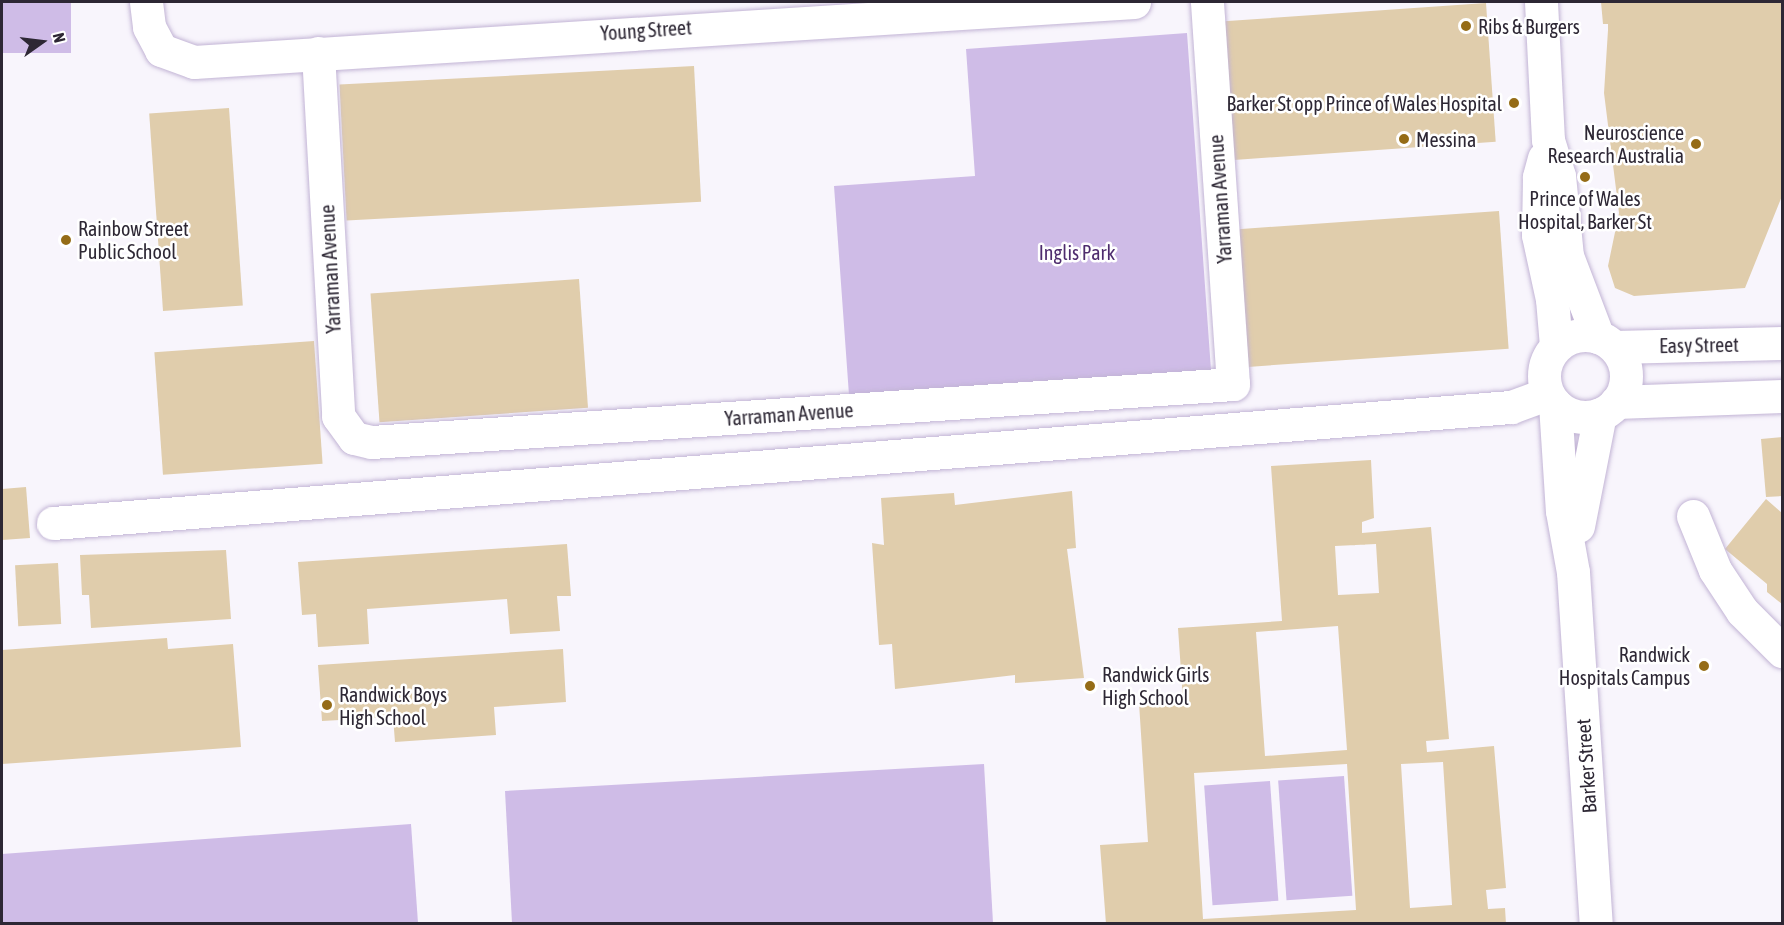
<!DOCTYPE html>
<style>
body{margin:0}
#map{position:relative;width:1784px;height:925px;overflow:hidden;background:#f8f5fc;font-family:"Asap Condensed",sans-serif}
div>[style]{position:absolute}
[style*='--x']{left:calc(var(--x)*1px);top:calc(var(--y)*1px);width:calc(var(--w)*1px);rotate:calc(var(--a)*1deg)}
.green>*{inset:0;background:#cfbce7;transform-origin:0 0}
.building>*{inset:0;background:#e0cdac;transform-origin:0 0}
.roads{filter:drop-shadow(0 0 2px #c2b4d5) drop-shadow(0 0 2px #c2b4d5)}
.minor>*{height:33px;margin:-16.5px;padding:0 16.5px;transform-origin:16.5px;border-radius:16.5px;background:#fff}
.major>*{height:33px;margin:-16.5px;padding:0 16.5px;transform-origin:16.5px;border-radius:16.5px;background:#fff}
.major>.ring{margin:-16.5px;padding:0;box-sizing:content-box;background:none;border:33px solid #fff;border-radius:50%}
.dots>*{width:16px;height:16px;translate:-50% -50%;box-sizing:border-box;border:3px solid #fff;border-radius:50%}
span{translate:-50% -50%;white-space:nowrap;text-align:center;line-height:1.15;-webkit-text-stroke:5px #fff;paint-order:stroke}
.poi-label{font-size:20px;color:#2d2734}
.left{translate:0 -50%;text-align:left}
.right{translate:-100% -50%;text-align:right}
.street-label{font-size:20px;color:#2d2734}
.park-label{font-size:20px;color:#4e2c6e}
.frame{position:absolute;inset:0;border:3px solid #2d2734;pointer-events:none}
.north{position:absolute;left:12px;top:12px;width:60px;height:60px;-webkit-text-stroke:4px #fff;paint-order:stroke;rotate:76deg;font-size:16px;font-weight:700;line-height:24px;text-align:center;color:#2d2734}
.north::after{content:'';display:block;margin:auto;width:21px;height:27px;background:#2d2734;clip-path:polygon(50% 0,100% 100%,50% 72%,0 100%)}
</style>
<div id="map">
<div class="green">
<div style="left:2px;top:2px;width:69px;height:51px"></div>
<div style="clip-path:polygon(1187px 33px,1211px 370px,849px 395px,834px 186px,975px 176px,966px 49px)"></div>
<div style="clip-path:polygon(984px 764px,993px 923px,512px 923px,505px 791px)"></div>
<div style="left:1344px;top:776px;width:120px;height:66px;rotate:86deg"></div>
<div style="left:1270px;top:781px;width:120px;height:66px;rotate:86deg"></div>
<div style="clip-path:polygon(411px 824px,418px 923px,2px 923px,2px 854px)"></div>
</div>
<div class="building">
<div style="clip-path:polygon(1601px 2px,1782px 2px,1782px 196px,1745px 288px,1634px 296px,1615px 288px,1608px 266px,1619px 213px,1604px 93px,1608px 30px,1608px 24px,1603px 24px)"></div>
<div style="left:1486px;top:3px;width:139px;height:266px;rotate:86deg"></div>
<div style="left:694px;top:66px;width:136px;height:355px;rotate:87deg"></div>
<div style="left:229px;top:108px;width:198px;height:80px;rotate:86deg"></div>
<div style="left:1499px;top:211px;width:138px;height:265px;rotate:86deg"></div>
<div style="left:579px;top:279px;width:129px;height:209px;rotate:86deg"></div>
<div style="left:314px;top:341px;width:123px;height:160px;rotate:86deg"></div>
<div style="clip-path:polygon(1782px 437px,1782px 496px,1766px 497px,1761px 439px)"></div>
<div style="clip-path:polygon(evenodd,1371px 460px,1374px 518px,1362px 522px,1362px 533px,1431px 527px,1449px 739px,1426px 741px,1427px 752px,1494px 746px,1506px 888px,1486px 890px,1488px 909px,1505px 908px,1506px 924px,1106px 924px,1100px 845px,1148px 842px,1139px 703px,1183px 701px,1178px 628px,1282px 621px,1271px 466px,1371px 460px,1376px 544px,1379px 593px,1338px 595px,1335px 546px,1376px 544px,1371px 460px,1338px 626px,1347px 750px,1265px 756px,1256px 632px,1338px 626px,1371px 460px,1443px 762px,1452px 905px,1410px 908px,1401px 764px,1443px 762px,1371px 460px,1347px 764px,1356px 910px,1203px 919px,1194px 773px,1347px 764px)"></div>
<div style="clip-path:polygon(26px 487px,30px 538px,2px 540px,2px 489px)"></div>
<div style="clip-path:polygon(1072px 491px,1076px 548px,1067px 549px,1084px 678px,1015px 683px,1015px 675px,895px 689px,892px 644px,879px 645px,872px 543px,884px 545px,881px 498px,954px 493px,955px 505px)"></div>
<div style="clip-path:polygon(1766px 499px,1782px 513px,1782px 604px,1767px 592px,1767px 584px,1725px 549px)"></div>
<div style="clip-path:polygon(567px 544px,571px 596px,557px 596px,560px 631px,510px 634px,507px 599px,367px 609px,369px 644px,318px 647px,316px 614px,302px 615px,298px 562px)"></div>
<div style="clip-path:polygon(226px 550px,231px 619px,91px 628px,89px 595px,82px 595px,80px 555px)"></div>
<div style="left:58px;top:563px;width:61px;height:43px;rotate:87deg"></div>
<div style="clip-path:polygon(167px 638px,168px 649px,233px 644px,241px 747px,2px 764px,2px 650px)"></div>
<div style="clip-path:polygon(563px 649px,566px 702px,494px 707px,496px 735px,395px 742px,393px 717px,322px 721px,318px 665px)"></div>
</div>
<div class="roads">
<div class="minor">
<div style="--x:146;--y:2;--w:25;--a:83"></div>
<div style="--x:149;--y:27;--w:26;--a:62"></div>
<div style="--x:161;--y:50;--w:35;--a:20"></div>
<div style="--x:194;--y:62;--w:942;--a:-3.65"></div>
<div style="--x:318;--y:53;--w:364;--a:86.8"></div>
<div style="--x:338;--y:416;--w:27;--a:54"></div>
<div style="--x:354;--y:438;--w:18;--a:13"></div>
<div style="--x:372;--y:442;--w:863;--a:-3.85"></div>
<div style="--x:1233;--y:384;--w:383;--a:-93.9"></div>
<div style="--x:1615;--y:347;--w:167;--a:-1.4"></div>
<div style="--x:1616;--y:402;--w:166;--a:-2.1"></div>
<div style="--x:1693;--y:516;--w:58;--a:67.8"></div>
<div style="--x:1715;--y:570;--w:49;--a:56.6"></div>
<div style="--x:1742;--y:611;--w:57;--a:45"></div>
<div style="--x:53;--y:523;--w:1463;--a:-4.55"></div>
<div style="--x:1511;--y:407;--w:38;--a:-20"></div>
</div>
<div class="major">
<div style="--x:1541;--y:2;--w:138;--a:87.1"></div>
<div style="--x:1548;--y:140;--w:38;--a:73"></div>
<div style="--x:1559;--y:176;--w:80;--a:84.3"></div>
<div style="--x:1567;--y:256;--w:87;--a:69.1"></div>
<div style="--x:1544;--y:158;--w:20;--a:105"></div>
<div style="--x:1539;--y:177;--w:58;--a:91"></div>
<div style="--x:1538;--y:235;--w:66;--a:77.7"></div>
<div style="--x:1552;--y:299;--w:47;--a:85.1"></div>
<div class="ring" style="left:1544px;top:335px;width:49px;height:49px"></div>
<div style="--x:1555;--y:404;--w:107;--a:86.3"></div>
<div style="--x:1562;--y:511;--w:62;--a:79.8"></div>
<div style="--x:1573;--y:572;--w:353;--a:86.3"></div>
<div style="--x:1578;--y:526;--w:114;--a:-78.9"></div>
</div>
</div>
<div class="dots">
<div style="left:1466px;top:26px;background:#956c17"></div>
<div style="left:1514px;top:103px;background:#956c17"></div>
<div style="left:1404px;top:139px;background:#956c17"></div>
<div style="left:1696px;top:144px;background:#956c17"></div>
<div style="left:1585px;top:177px;background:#956c17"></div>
<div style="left:66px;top:240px;background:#956c17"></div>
<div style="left:1704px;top:666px;background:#956c17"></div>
<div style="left:1090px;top:686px;background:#956c17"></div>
<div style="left:327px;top:705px;background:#956c17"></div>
</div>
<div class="poi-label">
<span class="left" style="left:1478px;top:26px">Ribs &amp; Burgers</span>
<span class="right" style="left:1502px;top:103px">Barker St opp Prince of Wales Hospital</span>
<span class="right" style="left:1684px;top:144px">Neuroscience<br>Research Australia</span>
<span class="left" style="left:1416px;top:139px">Messina</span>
<span style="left:1585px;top:210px">Prince of Wales<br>Hospital, Barker St</span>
<span class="left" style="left:78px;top:240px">Rainbow Street<br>Public School</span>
<span class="right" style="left:1690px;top:666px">Randwick<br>Hospitals Campus</span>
<span class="left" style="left:1102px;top:686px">Randwick Girls<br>High School</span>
<span class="left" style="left:339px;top:706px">Randwick Boys<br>High School</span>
</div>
<div class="street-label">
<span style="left:646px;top:30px;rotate:-4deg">Young Street</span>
<span style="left:1220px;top:199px;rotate:-94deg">Yarraman Avenue</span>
<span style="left:330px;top:269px;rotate:-93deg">Yarraman Avenue</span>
<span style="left:1699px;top:345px;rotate:-1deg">Easy Street</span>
<span style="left:789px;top:414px;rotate:-4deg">Yarraman Avenue</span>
<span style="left:1586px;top:766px;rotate:-94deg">Barker Street</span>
</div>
<div class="park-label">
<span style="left:1077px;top:252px">Inglis Park</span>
</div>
<div class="frame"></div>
<div class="north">N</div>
</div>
